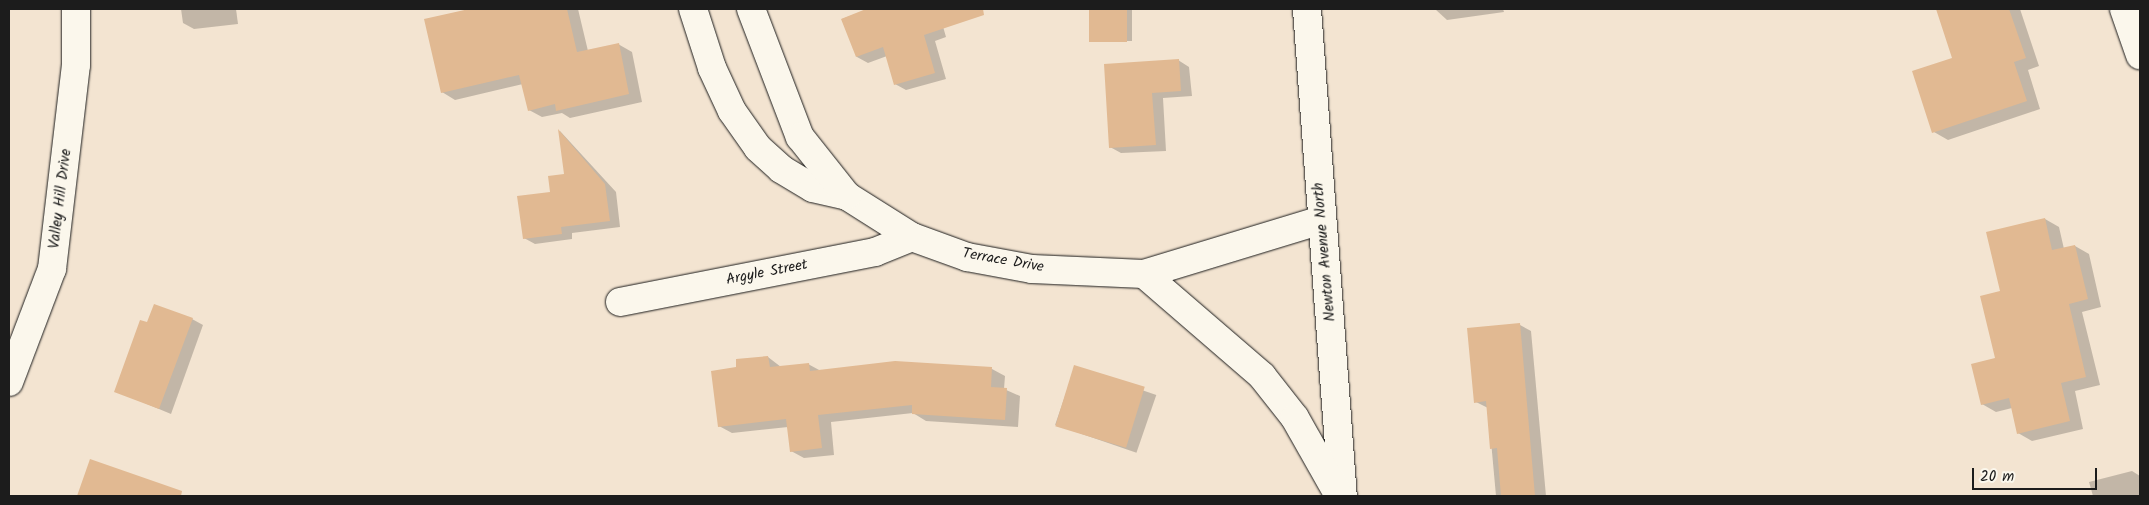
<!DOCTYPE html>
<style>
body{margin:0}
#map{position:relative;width:2149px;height:505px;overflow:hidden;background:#f3e4d1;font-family:Kalam,sans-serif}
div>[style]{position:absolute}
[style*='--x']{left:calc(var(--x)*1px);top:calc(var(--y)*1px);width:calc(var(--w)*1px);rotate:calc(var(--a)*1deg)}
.shadow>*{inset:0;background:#0003;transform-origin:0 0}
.building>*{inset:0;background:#e1b992;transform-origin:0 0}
.roads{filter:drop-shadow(0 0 1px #1c1c1c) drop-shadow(0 0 1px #1c1c1c)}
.street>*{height:28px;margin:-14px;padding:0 14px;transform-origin:14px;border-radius:14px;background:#fbf7ec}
span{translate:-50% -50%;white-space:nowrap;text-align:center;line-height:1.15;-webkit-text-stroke:4.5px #fbf7ec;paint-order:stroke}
.street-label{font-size:15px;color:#1c1c1c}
.frame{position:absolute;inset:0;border:10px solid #1c1c1c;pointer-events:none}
.scale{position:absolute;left:1972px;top:468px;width:125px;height:22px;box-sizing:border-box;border:2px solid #1c1c1c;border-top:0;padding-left:6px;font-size:15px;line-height:18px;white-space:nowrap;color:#1c1c1c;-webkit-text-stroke:4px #fbf7ec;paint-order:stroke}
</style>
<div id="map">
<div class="shadow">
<div style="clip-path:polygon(181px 9px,236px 9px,238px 24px,194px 29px,183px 23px)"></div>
<div style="clip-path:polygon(474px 9px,578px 9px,588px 51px,618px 44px,632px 52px,642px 102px,570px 118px,562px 113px,542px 117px,529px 110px,523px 84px,455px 100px,442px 92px,425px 20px)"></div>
<div style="clip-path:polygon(869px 9px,938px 9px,946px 37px,935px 41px,946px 79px,906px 90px,895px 84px,887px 56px,868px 63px,857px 57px,842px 19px)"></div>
<div style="left:1091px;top:9px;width:41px;height:32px"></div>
<div style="clip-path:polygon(1435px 9px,1503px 9px,1504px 12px,1447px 20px)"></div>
<div style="clip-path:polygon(1937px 9px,2020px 9px,2039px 66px,2028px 70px,2040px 109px,1948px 140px,1934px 132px,1954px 58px)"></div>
<div style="clip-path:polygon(1178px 60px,1189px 67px,1192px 96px,1163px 98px,1166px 151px,1121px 153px,1110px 147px,1105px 65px)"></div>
<div style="clip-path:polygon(560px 131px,616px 192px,620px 227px,572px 233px,572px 239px,535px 244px,524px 238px,565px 175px)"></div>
<div style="clip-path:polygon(2045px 219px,2059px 227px,2064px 249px,2075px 246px,2089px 254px,2101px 307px,2082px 312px,2100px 385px,2075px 391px,2083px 429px,2032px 441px,2018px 433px,2012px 408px,1996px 412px,1982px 404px,1997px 359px,2002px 292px)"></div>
<div style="clip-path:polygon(192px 319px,203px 325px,171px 414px,116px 391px,148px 324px)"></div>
<div style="clip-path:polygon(1520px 325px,1531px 331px,1546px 496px,1496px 496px,1488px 408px,1476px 402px)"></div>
<div style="clip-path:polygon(768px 357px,781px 367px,808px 364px,821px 371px,992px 369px,1005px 376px,1004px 389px,1020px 396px,1018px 427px,926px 421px,913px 413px,831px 422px,834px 455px,804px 458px,791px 451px,788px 427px,732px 433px,719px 426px,738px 369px)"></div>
<div style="left:1075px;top:367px;width:86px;height:61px;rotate:19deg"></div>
<div style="clip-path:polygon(91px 461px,146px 482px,142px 496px,78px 496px)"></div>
<div style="clip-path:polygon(2132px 471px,2140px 476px,2140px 496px,2093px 496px,2089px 482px)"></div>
</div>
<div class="building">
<div style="clip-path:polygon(469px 9px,567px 9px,577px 52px,619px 43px,629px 94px,556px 111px,555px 104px,528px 111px,519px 75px,441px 93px,424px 19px)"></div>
<div style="clip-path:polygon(866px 9px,983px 9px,984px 15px,924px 35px,935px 73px,894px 85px,883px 47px,856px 57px,841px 19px)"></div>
<div style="left:1089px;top:9px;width:38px;height:33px"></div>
<div style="clip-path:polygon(1936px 9px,2009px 9px,2026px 58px,2014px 62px,2027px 101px,1932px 133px,1912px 71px,1952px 58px)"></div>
<div style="clip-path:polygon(1179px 59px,1181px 91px,1152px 93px,1156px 145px,1109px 148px,1104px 64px)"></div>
<div style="clip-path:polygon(558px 129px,605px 184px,610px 221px,561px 227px,562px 234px,523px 239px,517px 196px,550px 192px,548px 176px,564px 174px)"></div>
<div style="clip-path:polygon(2045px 218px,2052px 250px,2075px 245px,2088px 299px,2069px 304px,2086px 377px,2061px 383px,2070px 421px,2017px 434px,2009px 398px,1981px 405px,1971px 364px,1995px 358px,1980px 296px,2000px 291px,1986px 232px)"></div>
<div style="clip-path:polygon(154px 304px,193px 318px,159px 409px,114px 392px,140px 320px,147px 322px)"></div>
<div style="clip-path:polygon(1520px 323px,1535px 496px,1501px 496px,1497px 448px,1490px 449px,1486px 401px,1474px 403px,1467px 328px)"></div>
<div style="clip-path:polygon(768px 356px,770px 367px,809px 363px,810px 371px,895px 361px,992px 367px,991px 387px,1007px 388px,1005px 420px,912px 414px,912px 405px,818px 415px,822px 448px,790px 452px,786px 419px,718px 427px,711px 371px,736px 367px,736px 359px)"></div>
<div style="left:1074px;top:365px;width:74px;height:64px;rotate:17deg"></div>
<div style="clip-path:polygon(90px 459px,182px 491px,181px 496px,77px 496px)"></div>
</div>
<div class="roads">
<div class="street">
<div style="--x:693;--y:9;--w:62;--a:72.1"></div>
<div style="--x:712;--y:68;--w:47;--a:65.1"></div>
<div style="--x:732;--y:111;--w:45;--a:54.9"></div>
<div style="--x:758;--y:148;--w:31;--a:42"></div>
<div style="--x:781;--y:169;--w:37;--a:31"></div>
<div style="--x:813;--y:188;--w:35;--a:13"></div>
<div style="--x:847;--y:196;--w:77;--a:32.2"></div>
<div style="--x:912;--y:237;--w:59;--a:20"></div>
<div style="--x:967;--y:257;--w:66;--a:10.5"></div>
<div style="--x:1032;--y:269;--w:112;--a:2.6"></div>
<div style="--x:1144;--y:274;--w:186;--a:-16.9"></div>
<div style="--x:751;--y:9;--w:137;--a:69.1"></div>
<div style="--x:800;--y:137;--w:75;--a:51.5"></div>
<div style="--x:1307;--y:9;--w:488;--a:85.8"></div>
<div style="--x:2124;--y:9;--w:49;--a:70.8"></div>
<div style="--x:1144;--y:274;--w:156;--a:40.8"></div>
<div style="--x:1262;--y:376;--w:53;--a:51.8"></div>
<div style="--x:1295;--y:418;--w:87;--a:60.5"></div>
<div style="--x:620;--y:302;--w:260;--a:-11.1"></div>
<div style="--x:875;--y:252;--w:40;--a:-22"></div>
<div style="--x:9;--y:382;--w:121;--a:-69.2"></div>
<div style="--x:52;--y:269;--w:205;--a:-83.3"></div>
<div style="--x:76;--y:65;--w:56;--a:-90"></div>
</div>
</div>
<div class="street-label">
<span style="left:61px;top:199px;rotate:-83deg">Valley Hill Drive</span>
<span style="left:1325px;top:252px;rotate:-95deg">Newton Avenue North</span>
<span style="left:1003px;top:261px;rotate:10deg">Terrace Drive</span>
<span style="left:767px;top:273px;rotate:-11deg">Argyle Street</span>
</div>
<div class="frame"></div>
<div class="scale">20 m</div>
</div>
